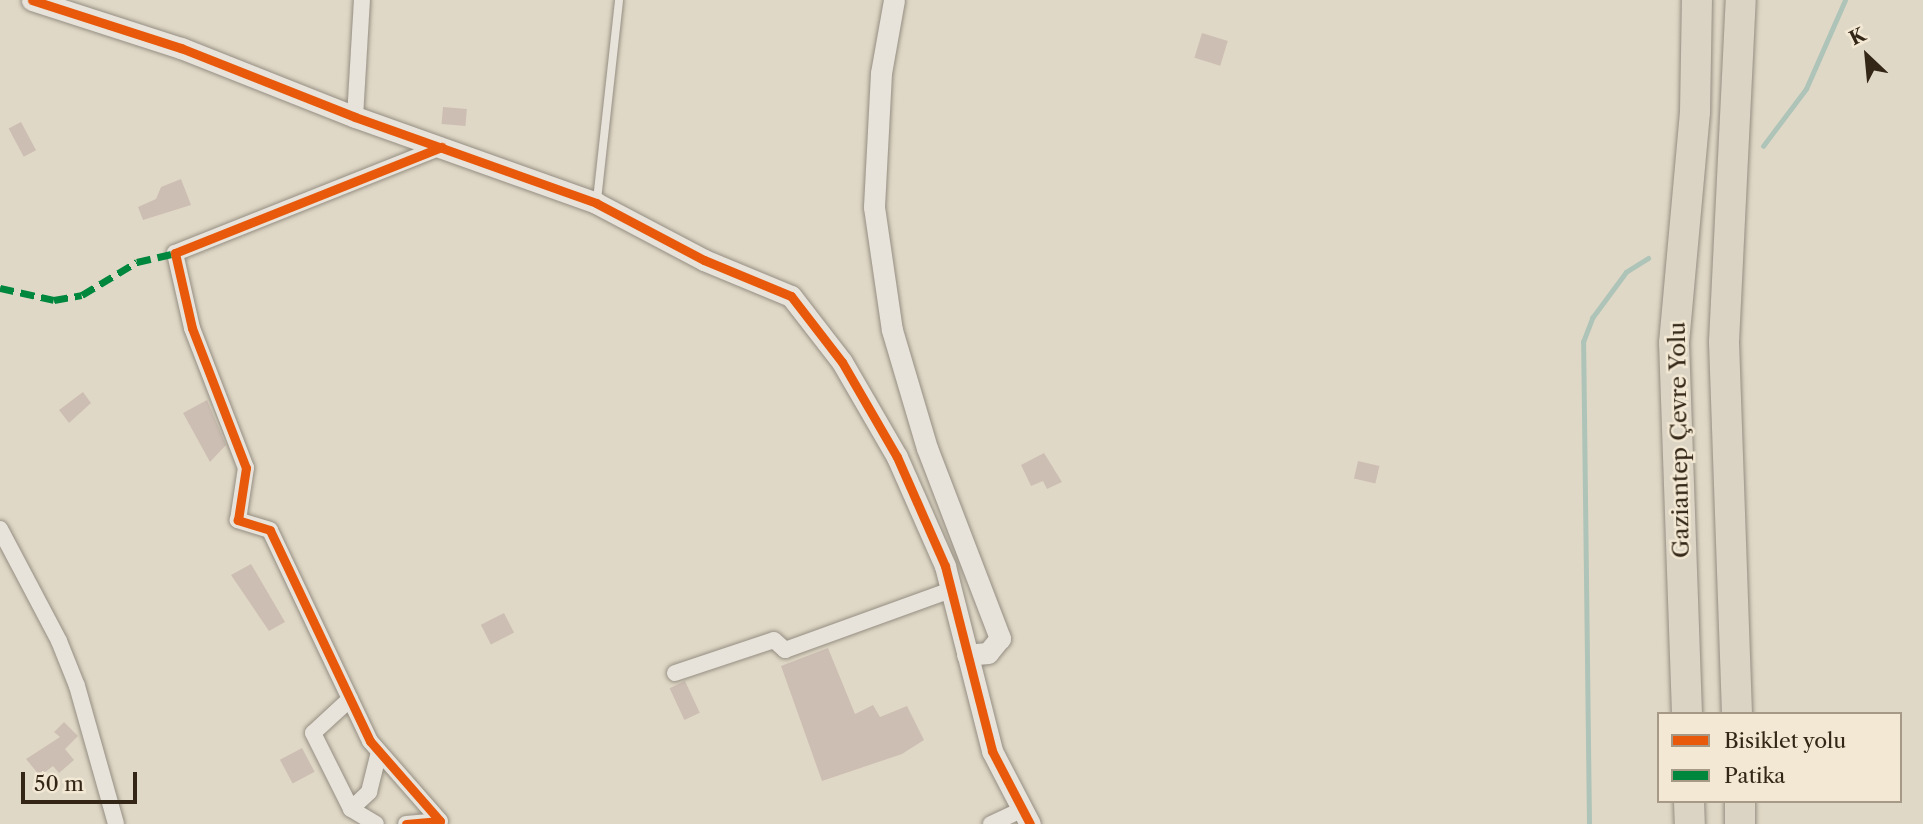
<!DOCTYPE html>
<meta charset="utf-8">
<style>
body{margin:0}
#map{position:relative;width:1923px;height:824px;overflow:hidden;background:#e0d8c6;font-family:"Libre Caslon Text",serif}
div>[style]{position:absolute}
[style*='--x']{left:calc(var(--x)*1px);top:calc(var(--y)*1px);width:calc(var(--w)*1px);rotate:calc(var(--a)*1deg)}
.stream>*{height:4.5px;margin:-2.25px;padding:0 2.25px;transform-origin:2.25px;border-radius:2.25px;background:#aec4b8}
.building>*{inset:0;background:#cdbeb3;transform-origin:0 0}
.roads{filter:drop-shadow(0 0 2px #948e82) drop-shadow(0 0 2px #948e82)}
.service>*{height:8px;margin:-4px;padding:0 4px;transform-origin:4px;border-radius:4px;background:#e7e2da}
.minor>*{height:16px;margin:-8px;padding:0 8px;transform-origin:8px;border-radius:8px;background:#e7e2da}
.tertiary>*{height:21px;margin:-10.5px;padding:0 10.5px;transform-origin:10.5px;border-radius:10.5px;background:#e7e2da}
.motorway>*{height:30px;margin:-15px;padding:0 15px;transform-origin:15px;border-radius:15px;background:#dbd3c4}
.quiet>*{height:7px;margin-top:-3.5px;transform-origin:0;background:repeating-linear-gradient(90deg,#00873e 0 14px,transparent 0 21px)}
.cycleway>*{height:9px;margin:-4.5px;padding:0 4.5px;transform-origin:4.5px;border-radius:4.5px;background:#e8590c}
span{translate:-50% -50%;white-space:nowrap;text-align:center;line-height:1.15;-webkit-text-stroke:5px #f2e8d3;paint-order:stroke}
.street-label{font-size:23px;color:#332616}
.legend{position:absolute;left:1657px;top:712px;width:245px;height:91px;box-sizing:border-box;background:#f2e8d3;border:2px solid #a69a87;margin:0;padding:9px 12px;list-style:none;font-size:21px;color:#332616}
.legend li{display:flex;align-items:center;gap:14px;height:35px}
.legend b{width:35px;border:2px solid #a69a87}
.north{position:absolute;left:1832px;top:21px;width:70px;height:70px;-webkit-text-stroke:5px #f2e8d3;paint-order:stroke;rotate:334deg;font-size:19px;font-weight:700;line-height:28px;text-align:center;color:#332616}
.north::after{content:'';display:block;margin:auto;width:24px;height:32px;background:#332616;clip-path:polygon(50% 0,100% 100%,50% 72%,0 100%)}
.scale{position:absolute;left:21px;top:772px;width:116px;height:32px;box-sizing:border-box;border:4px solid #332616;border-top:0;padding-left:9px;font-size:21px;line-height:24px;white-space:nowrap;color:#332616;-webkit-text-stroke:5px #f2e8d3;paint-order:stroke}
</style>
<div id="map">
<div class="stream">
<div style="--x:1763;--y:146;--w:71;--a:-53"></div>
<div style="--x:1806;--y:89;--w:97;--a:-66.3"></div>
<div style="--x:1589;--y:824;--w:482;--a:-90.7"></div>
<div style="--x:1583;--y:342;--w:26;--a:-69"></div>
<div style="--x:1592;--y:318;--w:57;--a:-53.5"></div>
<div style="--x:1626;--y:272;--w:26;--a:-32"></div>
</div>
<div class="building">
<div style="left:1202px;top:33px;width:27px;height:26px;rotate:17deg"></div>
<div style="left:443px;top:107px;width:24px;height:17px;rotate:5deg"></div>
<div style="left:21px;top:122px;width:32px;height:14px;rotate:62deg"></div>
<div style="clip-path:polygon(181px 179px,191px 205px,143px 220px,138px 207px,156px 199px,161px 187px)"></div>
<div style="clip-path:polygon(83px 392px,91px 403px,69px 423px,59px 410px)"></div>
<div style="clip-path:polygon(207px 400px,226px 445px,210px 462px,183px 413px)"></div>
<div style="clip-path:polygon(1044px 453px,1062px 482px,1047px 489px,1043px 481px,1031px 486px,1021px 465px)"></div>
<div style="left:1358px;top:461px;width:22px;height:18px;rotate:13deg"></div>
<div style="clip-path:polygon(251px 564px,285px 622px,269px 631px,231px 575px)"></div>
<div style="left:504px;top:613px;width:22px;height:26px;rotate:63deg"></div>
<div style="clip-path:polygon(828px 648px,855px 714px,873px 705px,880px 717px,907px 706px,924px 740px,902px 754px,822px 781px,781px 666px)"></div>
<div style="left:685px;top:681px;width:35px;height:17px;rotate:65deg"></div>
<div style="clip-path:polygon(64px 722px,78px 736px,65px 749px,74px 760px,59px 773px,53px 766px,40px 776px,26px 759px,60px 737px,54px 732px)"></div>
<div style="left:302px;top:748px;width:27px;height:25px;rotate:62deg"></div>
</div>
<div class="roads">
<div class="service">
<div style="--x:597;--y:200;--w:201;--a:-83.7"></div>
</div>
<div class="minor">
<div style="--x:355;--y:117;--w:117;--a:-86.6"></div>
<div style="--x:0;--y:529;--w:127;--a:62.2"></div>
<div style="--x:59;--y:641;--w:48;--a:68.2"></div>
<div style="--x:77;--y:686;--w:143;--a:74.2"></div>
<div style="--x:675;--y:673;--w:104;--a:-18.4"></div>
<div style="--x:774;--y:640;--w:15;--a:42"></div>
<div style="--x:785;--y:650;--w:177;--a:-19.9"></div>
<div style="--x:350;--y:699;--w:50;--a:137.4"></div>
<div style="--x:313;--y:733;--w:85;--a:63.4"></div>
<div style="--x:351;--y:809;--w:29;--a:31"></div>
<div style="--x:351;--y:809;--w:25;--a:-43"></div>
<div style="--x:369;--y:792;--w:41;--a:-76"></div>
<div style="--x:406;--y:824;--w:34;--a:-5"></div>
<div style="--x:440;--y:821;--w:106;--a:-131.2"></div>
<div style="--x:370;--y:741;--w:233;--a:-115.4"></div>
<div style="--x:270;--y:530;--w:34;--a:-163"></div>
<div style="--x:238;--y:520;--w:53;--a:-81.3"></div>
<div style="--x:246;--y:468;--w:150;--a:-111.1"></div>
<div style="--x:192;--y:328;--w:77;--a:-102.8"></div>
<div style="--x:175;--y:253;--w:287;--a:-21.7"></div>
<div style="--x:991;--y:824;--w:33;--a:-25"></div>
</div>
<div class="tertiary">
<div style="--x:32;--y:0;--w:157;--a:17.9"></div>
<div style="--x:181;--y:48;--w:187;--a:21.6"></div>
<div style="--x:355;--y:117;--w:256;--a:19.6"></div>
<div style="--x:596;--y:203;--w:122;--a:27.8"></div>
<div style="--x:704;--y:260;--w:94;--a:22.5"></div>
<div style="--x:791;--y:296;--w:83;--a:52.3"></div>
<div style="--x:842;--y:362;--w:110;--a:59.9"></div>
<div style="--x:897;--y:457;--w:119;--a:66.2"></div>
<div style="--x:945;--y:566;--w:191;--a:75.7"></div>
<div style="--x:992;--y:751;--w:82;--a:62.5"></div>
<div style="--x:894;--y:0;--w:74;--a:100.1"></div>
<div style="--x:881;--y:73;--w:134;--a:93"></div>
<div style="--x:874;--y:207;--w:124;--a:81.7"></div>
<div style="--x:892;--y:330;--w:123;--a:73.5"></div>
<div style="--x:927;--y:448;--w:204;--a:69"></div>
<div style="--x:1000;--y:638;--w:19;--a:129"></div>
<div style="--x:988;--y:653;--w:21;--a:175"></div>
</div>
<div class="motorway">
<div style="--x:1687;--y:714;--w:371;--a:-92"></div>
<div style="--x:1674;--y:343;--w:232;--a:-84.8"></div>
<div style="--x:1695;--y:112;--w:112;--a:-89"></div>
<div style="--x:1737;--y:714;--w:372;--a:-92"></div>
<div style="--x:1724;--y:342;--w:342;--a:-87.2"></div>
<div style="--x:1689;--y:801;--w:23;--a:88"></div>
<div style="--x:1740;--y:801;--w:23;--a:90"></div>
</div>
</div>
<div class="quiet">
<div style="--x:0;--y:288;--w:55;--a:12.5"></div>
<div style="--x:54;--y:300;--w:28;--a:-10"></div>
<div style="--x:82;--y:295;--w:64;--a:-31"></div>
<div style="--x:137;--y:262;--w:39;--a:-13"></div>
</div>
<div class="cycleway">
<div style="--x:32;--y:0;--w:157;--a:17.9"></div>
<div style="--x:181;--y:48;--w:187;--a:21.6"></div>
<div style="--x:355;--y:117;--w:256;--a:19.6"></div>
<div style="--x:596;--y:203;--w:122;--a:27.8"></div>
<div style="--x:704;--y:260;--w:94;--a:22.5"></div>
<div style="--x:791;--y:296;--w:83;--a:52.3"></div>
<div style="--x:842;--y:362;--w:110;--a:59.9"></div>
<div style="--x:897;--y:457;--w:119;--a:66.2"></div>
<div style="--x:945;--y:566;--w:191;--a:75.7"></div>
<div style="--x:992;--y:751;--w:82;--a:62.5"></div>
<div style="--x:406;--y:824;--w:34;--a:-5"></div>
<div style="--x:440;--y:821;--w:106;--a:-131.2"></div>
<div style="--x:370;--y:741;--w:233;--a:-115.4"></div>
<div style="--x:270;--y:530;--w:34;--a:-163"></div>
<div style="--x:238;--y:520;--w:53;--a:-81.3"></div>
<div style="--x:246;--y:468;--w:150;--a:-111.1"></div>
<div style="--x:192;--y:328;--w:77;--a:-102.8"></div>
<div style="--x:175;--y:253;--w:287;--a:-21.7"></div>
</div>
<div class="street-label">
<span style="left:1679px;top:440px;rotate:-91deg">Gaziantep Çevre Yolu</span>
</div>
<ul class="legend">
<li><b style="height:9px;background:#e8590c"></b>Bisiklet yolu</li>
<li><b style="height:9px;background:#00873e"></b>Patika</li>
</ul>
<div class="north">K</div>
<div class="scale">50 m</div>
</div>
